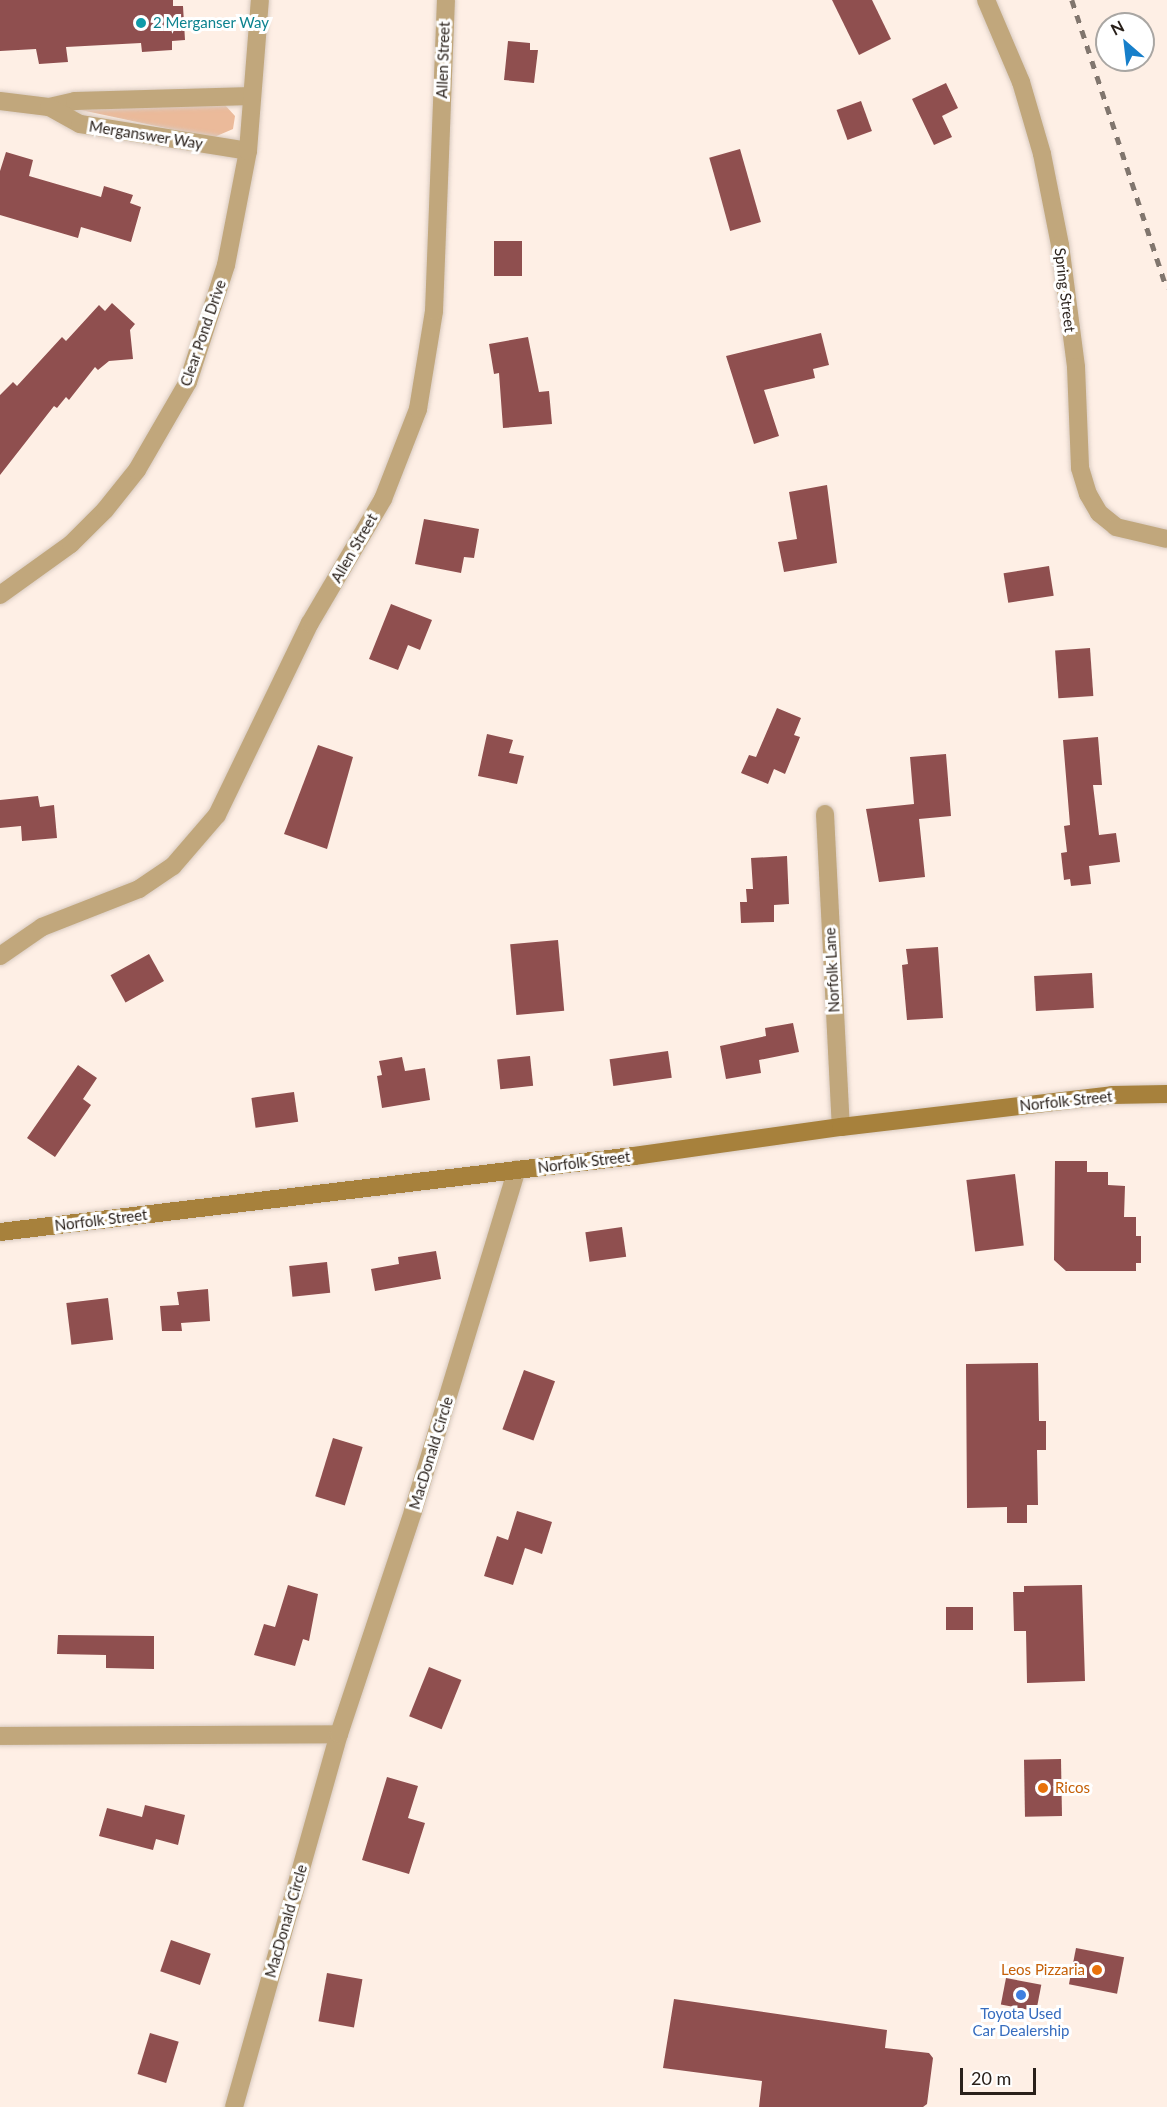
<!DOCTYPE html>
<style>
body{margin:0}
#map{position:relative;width:1167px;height:2107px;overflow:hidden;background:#feefe5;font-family:Lato,sans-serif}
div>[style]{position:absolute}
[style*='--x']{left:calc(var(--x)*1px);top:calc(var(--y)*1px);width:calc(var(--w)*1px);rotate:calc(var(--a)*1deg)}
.green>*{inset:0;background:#ebba9a}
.building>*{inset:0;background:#8f4f4f;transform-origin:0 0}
.roads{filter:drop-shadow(0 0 2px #d8cac0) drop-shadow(0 0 2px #d8cac0)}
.minor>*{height:18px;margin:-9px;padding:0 9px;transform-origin:9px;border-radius:9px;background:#c1a77c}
.secondary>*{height:18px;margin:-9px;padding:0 9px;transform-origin:9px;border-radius:9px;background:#a7813c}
.rail>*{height:4.5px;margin-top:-2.25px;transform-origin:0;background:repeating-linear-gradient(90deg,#81766e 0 8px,transparent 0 16px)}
.dots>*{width:16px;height:16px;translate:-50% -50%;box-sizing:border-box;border:3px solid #fff;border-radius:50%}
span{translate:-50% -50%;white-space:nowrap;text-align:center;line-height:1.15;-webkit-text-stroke:6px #fff;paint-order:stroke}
.culture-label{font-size:15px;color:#0d838f}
.left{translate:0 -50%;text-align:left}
.street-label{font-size:15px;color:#29201a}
.food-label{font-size:15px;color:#c56008}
.right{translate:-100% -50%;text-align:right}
.shop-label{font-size:15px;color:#366cbe}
.north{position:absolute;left:1095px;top:12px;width:60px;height:60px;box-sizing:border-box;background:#fff;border:2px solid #a9a6a3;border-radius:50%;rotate:332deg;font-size:16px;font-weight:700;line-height:24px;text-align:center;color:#29201a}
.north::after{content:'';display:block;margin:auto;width:21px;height:27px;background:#177fca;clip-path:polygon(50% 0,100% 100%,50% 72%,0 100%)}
.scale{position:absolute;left:960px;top:2068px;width:76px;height:27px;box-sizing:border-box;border:3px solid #29201a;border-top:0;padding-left:8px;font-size:18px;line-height:21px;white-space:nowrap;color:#29201a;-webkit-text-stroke:4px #fff;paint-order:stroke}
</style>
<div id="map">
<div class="green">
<div style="clip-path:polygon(224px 104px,235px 116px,233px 129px,212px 138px,81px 110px)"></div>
</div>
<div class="building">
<div style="clip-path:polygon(0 0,173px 0,173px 6px,183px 6px,185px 40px,172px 41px,172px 50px,142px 52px,141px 43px,66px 47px,68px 62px,39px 64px,36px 49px,0 51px)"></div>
<div style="clip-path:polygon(832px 0,872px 0,891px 39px,859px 55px)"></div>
<div style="clip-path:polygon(508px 41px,530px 43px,530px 50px,538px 50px,534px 83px,504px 80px)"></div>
<div style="clip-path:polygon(946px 83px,958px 108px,942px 116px,952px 137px,934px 145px,912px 99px)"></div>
<div style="left:861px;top:101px;width:32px;height:26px;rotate:70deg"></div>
<div style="left:740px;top:149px;width:76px;height:32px;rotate:74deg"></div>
<div style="clip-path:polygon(6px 152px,33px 160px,29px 176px,101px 197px,104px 186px,133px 195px,130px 203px,141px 207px,131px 242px,81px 227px,78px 238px,0 215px,0 171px)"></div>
<div style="left:494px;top:241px;width:28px;height:35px"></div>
<div style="clip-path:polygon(112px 303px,135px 324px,130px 330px,133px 359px,109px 361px,98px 370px,95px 367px,69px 400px,66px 397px,57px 408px,54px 406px,0 475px,0 395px,13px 382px,17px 386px,62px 337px,66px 341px,99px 305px,105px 311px)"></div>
<div style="clip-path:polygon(821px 333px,829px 365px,813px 369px,815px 378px,764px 390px,779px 436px,754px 444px,726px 356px)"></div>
<div style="clip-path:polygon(528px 337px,539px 392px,549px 391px,552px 424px,503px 428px,499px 373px,494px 374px,489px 344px)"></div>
<div style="clip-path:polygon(827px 485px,837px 563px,784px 572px,778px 542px,797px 539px,789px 492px)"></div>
<div style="clip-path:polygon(424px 519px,479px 529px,474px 558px,464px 557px,461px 573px,415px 564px)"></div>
<div style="left:1049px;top:566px;width:30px;height:46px;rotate:81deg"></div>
<div style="clip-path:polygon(391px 604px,432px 620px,420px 650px,408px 645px,398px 670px,369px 659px)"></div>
<div style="left:1090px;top:648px;width:48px;height:35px;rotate:86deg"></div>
<div style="clip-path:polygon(777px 708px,801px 718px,794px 735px,800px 737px,785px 774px,774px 769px,768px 784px,741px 773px,749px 755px,756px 757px)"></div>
<div style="clip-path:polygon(487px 734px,513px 740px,509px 753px,524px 756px,517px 784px,478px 776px)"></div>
<div style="clip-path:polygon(1098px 737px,1102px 785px,1093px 785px,1099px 835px,1116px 833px,1120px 862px,1089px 866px,1091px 884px,1071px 886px,1070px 879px,1064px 880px,1061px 853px,1067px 852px,1064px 826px,1070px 825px,1063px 740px)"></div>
<div style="clip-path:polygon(318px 745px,353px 757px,327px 849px,284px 834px)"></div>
<div style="clip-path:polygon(946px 754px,951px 816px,919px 819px,925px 877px,879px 882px,866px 809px,914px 804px,910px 757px)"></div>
<div style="clip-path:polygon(38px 796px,40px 807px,54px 805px,57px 838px,22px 841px,21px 826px,0 828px,0 800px)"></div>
<div style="clip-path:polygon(787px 856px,789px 904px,774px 905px,774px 922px,741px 923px,740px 902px,747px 902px,746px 889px,753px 889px,751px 858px)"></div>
<div style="left:558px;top:940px;width:71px;height:48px;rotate:85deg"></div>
<div style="clip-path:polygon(938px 947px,943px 1018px,907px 1020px,902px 965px,908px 964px,906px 949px)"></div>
<div style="left:149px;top:954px;width:31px;height:44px;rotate:61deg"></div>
<div style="left:1092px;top:973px;width:35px;height:58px;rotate:87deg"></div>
<div style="clip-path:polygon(793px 1023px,799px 1052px,759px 1060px,761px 1073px,726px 1079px,720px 1046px,766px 1036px,765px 1028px)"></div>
<div style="left:668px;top:1051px;width:27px;height:59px;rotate:82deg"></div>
<div style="left:530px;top:1056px;width:30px;height:33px;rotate:84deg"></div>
<div style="clip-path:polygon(402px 1057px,405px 1071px,425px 1068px,430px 1100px,382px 1108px,377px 1076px,382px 1075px,379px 1061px)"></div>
<div style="clip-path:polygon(78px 1065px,97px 1078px,83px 1099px,91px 1105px,55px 1157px,27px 1138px)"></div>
<div style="left:294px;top:1092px;width:30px;height:43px;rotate:82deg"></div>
<div style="clip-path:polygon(1055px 1161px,1087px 1161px,1087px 1172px,1108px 1172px,1108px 1185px,1125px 1186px,1124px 1217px,1136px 1217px,1136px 1236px,1141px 1236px,1141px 1263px,1136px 1263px,1136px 1271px,1066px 1271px,1054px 1260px)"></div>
<div style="left:1015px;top:1174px;width:72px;height:49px;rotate:83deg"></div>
<div style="left:622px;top:1227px;width:30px;height:37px;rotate:82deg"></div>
<div style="clip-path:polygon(436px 1251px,441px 1279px,375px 1291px,371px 1269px,399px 1264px,398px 1257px)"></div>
<div style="left:327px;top:1262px;width:31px;height:38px;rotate:84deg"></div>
<div style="clip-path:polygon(208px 1289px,210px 1321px,181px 1323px,182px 1331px,162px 1331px,160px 1306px,179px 1305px,177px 1292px)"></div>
<div style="left:108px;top:1298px;width:42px;height:42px;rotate:83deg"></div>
<div style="clip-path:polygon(1038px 1363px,1039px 1421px,1046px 1421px,1046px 1450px,1037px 1450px,1038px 1505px,1027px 1505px,1027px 1523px,1007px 1523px,1007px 1507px,967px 1508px,966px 1364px)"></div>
<div style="left:524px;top:1370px;width:33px;height:63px;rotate:20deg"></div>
<div style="left:333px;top:1438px;width:31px;height:61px;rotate:17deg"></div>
<div style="clip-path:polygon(517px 1511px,552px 1522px,542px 1554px,525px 1548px,513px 1585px,484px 1576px,497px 1536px,508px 1540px)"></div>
<div style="clip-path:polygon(288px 1585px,318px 1594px,309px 1641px,303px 1639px,295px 1666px,254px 1655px,264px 1624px,275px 1627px)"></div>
<div style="clip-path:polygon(1082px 1585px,1085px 1681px,1027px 1683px,1026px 1631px,1014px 1631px,1013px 1592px,1024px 1592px,1024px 1586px)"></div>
<div style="left:946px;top:1607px;width:27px;height:23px"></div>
<div style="clip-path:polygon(58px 1635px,154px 1636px,154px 1669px,106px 1668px,106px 1655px,57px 1654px)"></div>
<div style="left:429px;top:1667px;width:35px;height:53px;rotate:22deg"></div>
<div style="left:1061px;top:1759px;width:57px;height:37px;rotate:89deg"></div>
<div style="clip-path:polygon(387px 1777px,418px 1786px,408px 1818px,425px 1823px,409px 1874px,362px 1860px)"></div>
<div style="clip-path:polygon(145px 1805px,185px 1815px,178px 1845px,156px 1839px,153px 1850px,99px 1836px,107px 1808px,142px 1817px)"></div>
<div style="left:171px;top:1940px;width:42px;height:33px;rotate:19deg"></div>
<div style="left:1076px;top:1948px;width:49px;height:37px;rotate:11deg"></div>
<div style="left:327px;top:1973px;width:36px;height:49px;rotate:10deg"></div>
<div style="left:1006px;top:1978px;width:36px;height:27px;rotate:11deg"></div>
<div style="clip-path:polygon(674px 1999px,887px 2030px,885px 2048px,929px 2053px,933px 2058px,927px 2104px,923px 2107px,759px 2107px,762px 2081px,663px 2068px)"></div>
<div style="left:150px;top:2033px;width:30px;height:43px;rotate:17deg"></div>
</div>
<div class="roads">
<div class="minor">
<div style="--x:986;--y:0;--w:89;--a:66.9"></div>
<div style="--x:1021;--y:82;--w:75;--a:73.7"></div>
<div style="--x:1042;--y:154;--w:93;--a:78.8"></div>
<div style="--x:1060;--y:245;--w:123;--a:82.5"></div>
<div style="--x:1076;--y:367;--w:101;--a:87.7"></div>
<div style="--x:1080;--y:468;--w:27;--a:73"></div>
<div style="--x:1088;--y:494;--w:22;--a:60"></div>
<div style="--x:1099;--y:513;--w:22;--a:39"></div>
<div style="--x:1116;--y:527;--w:52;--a:13.2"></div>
<div style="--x:0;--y:101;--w:49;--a:7"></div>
<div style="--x:49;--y:107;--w:27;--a:-13"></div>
<div style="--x:75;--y:101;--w:177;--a:-1.6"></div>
<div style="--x:49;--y:107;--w:35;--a:29"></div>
<div style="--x:80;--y:124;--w:170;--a:9.1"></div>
<div style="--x:0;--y:595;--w:87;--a:-35.7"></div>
<div style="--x:71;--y:544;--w:48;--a:-45"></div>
<div style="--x:105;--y:510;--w:51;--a:-51.3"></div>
<div style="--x:137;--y:470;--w:102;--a:-59.9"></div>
<div style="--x:188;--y:382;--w:123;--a:-72"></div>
<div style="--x:226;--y:265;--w:116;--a:-79.1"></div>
<div style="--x:248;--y:151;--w:151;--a:-85.5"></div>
<div style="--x:825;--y:814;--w:313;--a:87.1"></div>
<div style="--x:0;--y:956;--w:51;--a:-34.6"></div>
<div style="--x:42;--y:927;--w:104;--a:-21.4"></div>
<div style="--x:139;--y:889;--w:41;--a:-34.1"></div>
<div style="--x:173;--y:866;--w:67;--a:-49.2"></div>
<div style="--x:217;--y:815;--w:213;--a:-64.2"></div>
<div style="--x:310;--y:623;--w:144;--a:-59.5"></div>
<div style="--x:383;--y:499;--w:97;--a:-68.7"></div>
<div style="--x:418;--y:409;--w:99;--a:-80.7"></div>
<div style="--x:434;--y:311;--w:311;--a:-87.8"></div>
<div style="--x:0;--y:1736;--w:339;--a:-0.3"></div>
<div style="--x:234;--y:2107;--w:387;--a:-74.3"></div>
<div style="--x:339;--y:1734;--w:235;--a:-71.6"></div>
<div style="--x:413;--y:1511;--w:357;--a:-73.1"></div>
</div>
<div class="secondary">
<div style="--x:0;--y:1232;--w:639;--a:-6.84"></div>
<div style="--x:634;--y:1156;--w:209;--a:-8"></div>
<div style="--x:841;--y:1127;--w:273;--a:-6.7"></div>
<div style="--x:1112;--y:1095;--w:55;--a:-1"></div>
</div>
</div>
<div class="rail">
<div style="--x:1072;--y:0;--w:304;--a:71.8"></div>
</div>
<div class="dots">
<div style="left:141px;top:23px;background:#0f9aa8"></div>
<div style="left:1043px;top:1788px;background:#e8710a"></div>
<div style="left:1097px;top:1970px;background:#e8710a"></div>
<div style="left:1021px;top:1995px;background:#3f7fe0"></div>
</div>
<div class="culture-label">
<span class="left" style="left:153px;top:23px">2 Merganser Way</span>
</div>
<div class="street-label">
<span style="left:443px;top:60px;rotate:-88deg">Allen Street</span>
<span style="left:146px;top:135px;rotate:9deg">Merganswer Way</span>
<span style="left:1065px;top:290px;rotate:83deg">Spring Street</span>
<span style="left:203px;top:333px;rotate:-71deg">Clear Pond Drive</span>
<span style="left:354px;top:548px;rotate:-60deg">Allen Street</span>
<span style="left:832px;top:970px;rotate:-93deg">Norfolk Lane</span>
<span style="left:1066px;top:1101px;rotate:-6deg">Norfolk Street</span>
<span style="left:584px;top:1162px;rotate:-7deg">Norfolk Street</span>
<span style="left:101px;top:1220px;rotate:-7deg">Norfolk Street</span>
<span style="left:431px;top:1453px;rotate:-73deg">MacDonald Circle</span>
<span style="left:286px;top:1921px;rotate:-74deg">MacDonald Circle</span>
</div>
<div class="food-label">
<span class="left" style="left:1055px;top:1788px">Ricos</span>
<span class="right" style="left:1085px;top:1970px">Leos Pizzaria</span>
</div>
<div class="shop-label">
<span style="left:1021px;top:2022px">Toyota Used<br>Car Dealership</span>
</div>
<div class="north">N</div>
<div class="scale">20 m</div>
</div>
